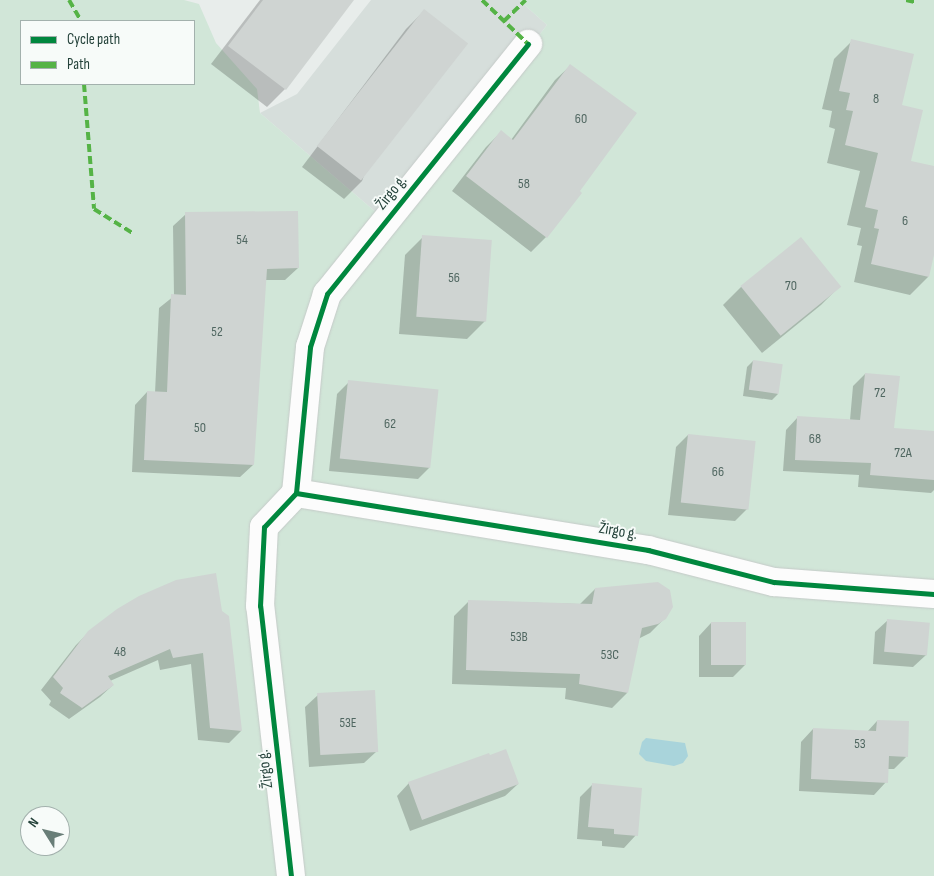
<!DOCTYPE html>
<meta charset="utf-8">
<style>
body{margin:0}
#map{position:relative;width:934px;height:876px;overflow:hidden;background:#e8edeb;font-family:"Sofia Sans Condensed",sans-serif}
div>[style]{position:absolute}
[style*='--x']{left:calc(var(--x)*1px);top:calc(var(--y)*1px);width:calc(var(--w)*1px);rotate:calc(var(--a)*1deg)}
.built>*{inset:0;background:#d6dedb}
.green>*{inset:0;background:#d1e6d8}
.water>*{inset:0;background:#a9d4db}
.shadow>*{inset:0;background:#0003}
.building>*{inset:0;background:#cfd4d2;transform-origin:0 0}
.roads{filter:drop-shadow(0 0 1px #c5cac8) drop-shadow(0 0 1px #c5cac8)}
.street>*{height:28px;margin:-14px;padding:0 14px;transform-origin:14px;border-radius:14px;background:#fcfcfc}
.quiet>*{height:4px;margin-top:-2px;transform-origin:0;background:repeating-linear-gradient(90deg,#55b346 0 8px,transparent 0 12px)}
.cycleway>*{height:5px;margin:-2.5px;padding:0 2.5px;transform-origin:2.5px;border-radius:2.5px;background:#00873e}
span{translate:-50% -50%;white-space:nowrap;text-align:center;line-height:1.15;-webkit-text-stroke:4px #f7fbf9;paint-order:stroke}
.number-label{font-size:14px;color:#506761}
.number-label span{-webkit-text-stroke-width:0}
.street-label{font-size:16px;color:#24423a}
.legend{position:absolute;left:20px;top:20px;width:175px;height:65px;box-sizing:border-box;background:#f7fbf9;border:1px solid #a3b1ad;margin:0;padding:6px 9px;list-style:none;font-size:15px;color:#24423a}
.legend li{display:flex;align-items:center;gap:10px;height:25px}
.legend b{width:25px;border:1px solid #a3b1ad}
.north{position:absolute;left:20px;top:806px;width:50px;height:50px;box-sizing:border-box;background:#f7fbf9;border:1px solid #a3b1ad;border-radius:50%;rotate:306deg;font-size:14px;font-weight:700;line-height:20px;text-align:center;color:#24423a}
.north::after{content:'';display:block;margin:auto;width:18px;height:22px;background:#697e78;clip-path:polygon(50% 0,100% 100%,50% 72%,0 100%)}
</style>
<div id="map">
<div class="built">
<div style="clip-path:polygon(371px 0,519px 0,547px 25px,392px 226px,260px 113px,297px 94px)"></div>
</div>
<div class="green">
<div style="clip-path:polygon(evenodd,0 0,184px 0,199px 4px,216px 43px,257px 89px,260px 113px,392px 226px,547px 25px,519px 0,934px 0,934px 876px,0 876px,0 0,21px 21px,194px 21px,194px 84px,21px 84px,21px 21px,0 0,30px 816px,60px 816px,60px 846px,30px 846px,30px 816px)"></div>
</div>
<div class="water">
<div style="clip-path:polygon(646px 738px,685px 743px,688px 756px,683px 763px,674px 766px,646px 761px,639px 754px,642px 742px)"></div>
</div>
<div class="shadow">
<div style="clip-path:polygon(260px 0,352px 0,285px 89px,267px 107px,211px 64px)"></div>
<div style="clip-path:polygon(424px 11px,362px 181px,344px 199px,302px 167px,406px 29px)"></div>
<div style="clip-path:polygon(852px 41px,901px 106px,909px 162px,934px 167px,934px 250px,928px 277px,910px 295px,854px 282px,862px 246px,857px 245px,861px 228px,847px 225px,860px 171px,827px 163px,835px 129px,829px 127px,832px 111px,822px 109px,834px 59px)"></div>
<div style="clip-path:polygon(570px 66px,546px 237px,531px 252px,452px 191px,486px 147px,501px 132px,511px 140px,555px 80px)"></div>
<div style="clip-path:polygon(186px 214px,298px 268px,285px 280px,265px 280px,253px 465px,240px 477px,132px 472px,135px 405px,147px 392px,155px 393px,159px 308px,174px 296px,173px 226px)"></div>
<div style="clip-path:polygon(423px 237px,485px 321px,467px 339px,399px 334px,405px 255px)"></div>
<div style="clip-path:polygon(741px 287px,839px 287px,821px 305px,762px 353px,723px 305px)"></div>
<div style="clip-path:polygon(753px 361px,778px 394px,772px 400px,743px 396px,747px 367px)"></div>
<div style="clip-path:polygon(865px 374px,893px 429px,934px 433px,934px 490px,931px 493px,858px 487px,859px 475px,783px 471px,786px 430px,798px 417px,850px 420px,853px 386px)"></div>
<div style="clip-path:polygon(349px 382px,430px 467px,418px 479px,329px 471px,337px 394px)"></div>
<div style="clip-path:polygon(688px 435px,747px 509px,735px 521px,668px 515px,676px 447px)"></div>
<div style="clip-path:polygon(595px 589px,665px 618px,650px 633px,638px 639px,627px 693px,612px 708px,565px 699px,566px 688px,452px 684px,454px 616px,469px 601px,580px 604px)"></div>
<div style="clip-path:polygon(221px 611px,228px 617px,241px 731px,229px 743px,198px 740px,191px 664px,160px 670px,158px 660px,110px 681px,113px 685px,100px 697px,69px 719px,49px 705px,51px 701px,41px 690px,76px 645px,89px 632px)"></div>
<div style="clip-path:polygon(888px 620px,926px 655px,913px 667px,873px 664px,875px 632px)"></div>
<div style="clip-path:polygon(711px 623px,746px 664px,733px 677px,699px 677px,699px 636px)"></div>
<div style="clip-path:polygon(318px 695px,377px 751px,364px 763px,309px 767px,305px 707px)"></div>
<div style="clip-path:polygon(877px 721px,906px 757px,894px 769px,887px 769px,886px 782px,874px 795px,799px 791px,801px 742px,813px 729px,867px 732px)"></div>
<div style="clip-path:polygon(409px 783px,518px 784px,505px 796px,410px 831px,397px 796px)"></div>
<div style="clip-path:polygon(593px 784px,636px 835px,624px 848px,602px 846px,602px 841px,577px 839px,580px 797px)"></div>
</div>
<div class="building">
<div style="clip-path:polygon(263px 0,354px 0,286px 90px,228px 46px)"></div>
<div style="left:424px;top:9px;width:56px;height:174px;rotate:38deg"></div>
<div style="clip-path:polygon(851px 39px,914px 54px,902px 105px,923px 110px,911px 161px,934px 166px,934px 255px,929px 277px,871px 264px,879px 229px,874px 228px,878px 210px,865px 207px,878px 153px,845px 145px,853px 111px,846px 110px,850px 93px,839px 91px)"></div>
<div style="clip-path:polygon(570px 64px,637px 113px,580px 191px,582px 193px,547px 238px,466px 176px,501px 130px,513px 140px)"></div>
<div style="clip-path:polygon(298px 211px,299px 268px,267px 269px,254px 465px,144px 460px,147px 391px,167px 392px,171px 294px,186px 295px,185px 212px)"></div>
<div style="left:422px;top:235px;width:70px;height:82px;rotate:4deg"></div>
<div style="left:801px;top:237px;width:64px;height:78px;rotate:51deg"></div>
<div style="left:753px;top:360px;width:30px;height:30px;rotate:8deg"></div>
<div style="clip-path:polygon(865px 373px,900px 376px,894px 428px,934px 431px,934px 480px,870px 475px,871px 463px,795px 460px,797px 416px,860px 420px)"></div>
<div style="left:348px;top:380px;width:91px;height:79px;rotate:6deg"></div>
<div style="left:688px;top:434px;width:68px;height:69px;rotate:6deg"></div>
<div style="clip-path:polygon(216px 573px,222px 611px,229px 616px,242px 731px,210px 728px,203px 653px,173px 658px,170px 649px,108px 676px,114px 685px,82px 708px,60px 693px,63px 688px,53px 677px,88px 631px,117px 609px,139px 596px,176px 580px)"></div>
<div style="clip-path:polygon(658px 582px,670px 590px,673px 607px,666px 619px,658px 624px,642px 628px,628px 693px,579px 684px,580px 674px,466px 670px,468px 600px,592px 604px,595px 588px)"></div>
<div style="left:887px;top:619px;width:43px;height:33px;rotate:5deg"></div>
<div style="left:711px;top:622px;width:35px;height:43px"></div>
<div style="left:375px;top:690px;width:62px;height:58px;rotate:87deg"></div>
<div style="clip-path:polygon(877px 720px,909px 721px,908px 757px,889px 756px,888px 783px,811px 779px,813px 728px,876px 731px)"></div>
<div style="clip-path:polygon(506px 749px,519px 784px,422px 820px,408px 782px,489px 753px,490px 755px)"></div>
<div style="clip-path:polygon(592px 783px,642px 788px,638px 836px,614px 834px,614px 829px,588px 827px)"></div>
</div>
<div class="roads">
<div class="street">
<div style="--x:296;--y:493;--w:147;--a:-84.5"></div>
<div style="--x:310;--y:347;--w:56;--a:-72.2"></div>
<div style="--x:327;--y:294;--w:321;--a:-51.2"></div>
<div style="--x:291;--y:876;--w:272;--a:-96.5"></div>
<div style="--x:260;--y:606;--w:79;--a:-87.1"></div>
<div style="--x:264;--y:527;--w:47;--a:-46.7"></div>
<div style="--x:296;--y:493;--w:357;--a:9.2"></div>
<div style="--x:648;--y:550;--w:130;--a:14.3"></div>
<div style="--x:774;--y:582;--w:160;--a:4.3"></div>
</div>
</div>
<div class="quiet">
<div style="--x:69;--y:0;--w:24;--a:60"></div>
<div style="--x:482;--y:0;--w:64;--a:43.7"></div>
<div style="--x:906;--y:0;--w:9;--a:13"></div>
<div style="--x:504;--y:21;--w:30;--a:-44"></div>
<div style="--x:84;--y:84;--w:125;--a:85.4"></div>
<div style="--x:94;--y:209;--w:47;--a:32"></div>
</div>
<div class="cycleway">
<div style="--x:296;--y:493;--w:147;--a:-84.5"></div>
<div style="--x:310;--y:347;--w:56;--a:-72.2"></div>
<div style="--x:327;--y:294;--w:321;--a:-51.2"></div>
<div style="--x:291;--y:876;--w:272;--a:-96.5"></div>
<div style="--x:260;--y:606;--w:79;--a:-87.1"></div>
<div style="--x:264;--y:527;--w:47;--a:-46.7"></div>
<div style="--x:296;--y:493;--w:357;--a:9.2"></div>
<div style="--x:648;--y:550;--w:130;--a:14.3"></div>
<div style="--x:774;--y:582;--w:160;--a:4.3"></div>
</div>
<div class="number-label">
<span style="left:876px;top:99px">8</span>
<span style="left:581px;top:119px">60</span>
<span style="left:524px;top:184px">58</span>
<span style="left:905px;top:221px">6</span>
<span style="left:242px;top:240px">54</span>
<span style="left:454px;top:278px">56</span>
<span style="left:791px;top:286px">70</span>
<span style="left:217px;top:332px">52</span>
<span style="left:880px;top:393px">72</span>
<span style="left:390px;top:424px">62</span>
<span style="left:200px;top:428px">50</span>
<span style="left:815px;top:439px">68</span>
<span style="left:903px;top:453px">72A</span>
<span style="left:718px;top:472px">66</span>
<span style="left:519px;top:637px">53B</span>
<span style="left:120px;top:652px">48</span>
<span style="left:610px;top:655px">53C</span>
<span style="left:348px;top:723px">53E</span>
<span style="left:860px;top:744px">53</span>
</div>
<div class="street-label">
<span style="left:392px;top:193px;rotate:-51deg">Žirgo g.</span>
<span style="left:618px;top:532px;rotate:10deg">Žirgo g.</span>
<span style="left:266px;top:769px;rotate:-97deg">Žirgo g.</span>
</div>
<ul class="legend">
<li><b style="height:6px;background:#00873e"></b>Cycle path</li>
<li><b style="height:6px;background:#55b346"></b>Path</li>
</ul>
<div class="north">N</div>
</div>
